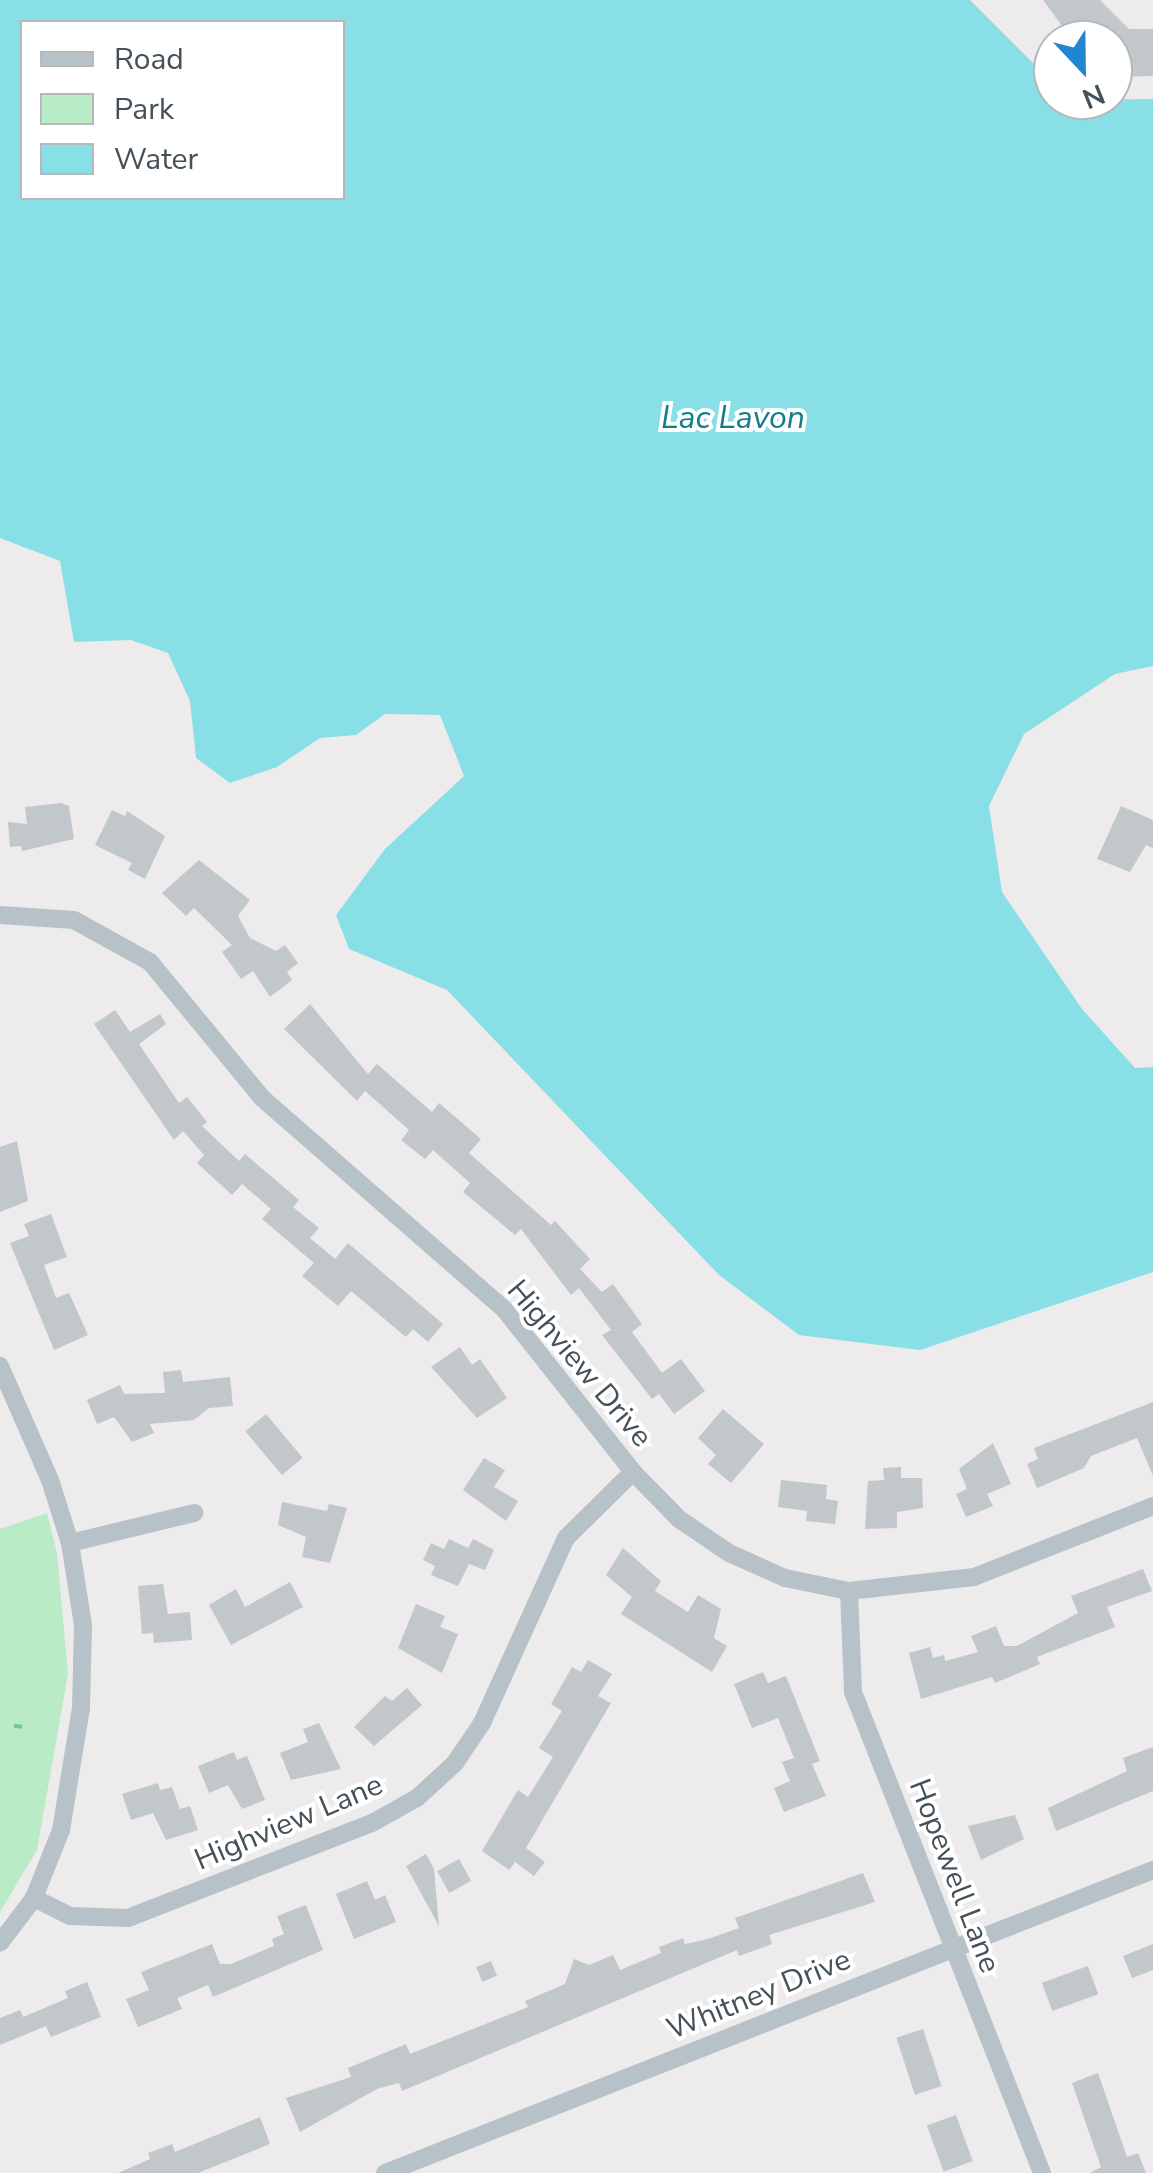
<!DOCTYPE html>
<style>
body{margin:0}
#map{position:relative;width:1153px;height:2173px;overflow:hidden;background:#eeebec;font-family:"Nunito Sans",sans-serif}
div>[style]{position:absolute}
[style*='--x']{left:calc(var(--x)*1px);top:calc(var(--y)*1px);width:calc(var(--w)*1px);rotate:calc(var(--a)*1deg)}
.green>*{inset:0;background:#baebc7}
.water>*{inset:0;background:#89dfe6}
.building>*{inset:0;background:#c2c7cb;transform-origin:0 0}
.path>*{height:4px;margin-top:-2px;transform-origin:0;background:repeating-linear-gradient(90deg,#75c794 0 8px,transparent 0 13px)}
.street>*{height:18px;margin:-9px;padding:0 9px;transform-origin:9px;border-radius:9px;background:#b7c2c8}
span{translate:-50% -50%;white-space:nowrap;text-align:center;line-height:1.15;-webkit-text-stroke:8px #fff;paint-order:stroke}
.street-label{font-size:30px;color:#455158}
.water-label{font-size:32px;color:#137e87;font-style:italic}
.legend{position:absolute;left:20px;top:20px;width:325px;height:180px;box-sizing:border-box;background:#fff;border:2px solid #b5b9bc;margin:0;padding:12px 18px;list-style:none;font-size:30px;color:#455158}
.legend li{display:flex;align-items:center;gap:20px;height:50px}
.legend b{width:50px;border:2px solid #b5b9bc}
.north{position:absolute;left:1033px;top:20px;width:100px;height:100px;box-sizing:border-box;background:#fff;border:2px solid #b5b9bc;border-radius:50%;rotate:158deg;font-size:28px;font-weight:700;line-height:40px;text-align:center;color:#455158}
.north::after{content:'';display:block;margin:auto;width:35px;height:45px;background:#2285d2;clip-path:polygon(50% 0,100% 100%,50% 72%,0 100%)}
</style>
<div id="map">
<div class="green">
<div style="clip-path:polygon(47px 1513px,57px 1553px,68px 1674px,37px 1850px,0 1912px,0 1529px)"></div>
</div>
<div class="water">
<div style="clip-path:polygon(evenodd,0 0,970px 0,1053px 83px,1053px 100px,1153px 99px,1153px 666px,1115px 674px,1024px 734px,989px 806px,1002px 892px,1082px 1009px,1135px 1068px,1153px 1067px,1153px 1272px,920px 1350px,799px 1335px,719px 1275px,447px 990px,349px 949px,336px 915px,385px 849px,464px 776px,440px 715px,385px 714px,356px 735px,320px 738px,277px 767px,230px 783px,196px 758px,190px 701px,168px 653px,131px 640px,74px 642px,60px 561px,0 538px,0 0,22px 22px,342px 22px,342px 198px,22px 198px,22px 22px)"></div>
</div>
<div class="building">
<div style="clip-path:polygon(1043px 0,1100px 0,1129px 29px,1153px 29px,1153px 76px,1118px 77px,1118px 40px,1055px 40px,1065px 30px)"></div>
<div style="clip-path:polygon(61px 803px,69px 806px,74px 839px,22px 851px,21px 846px,10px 847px,8px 822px,27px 824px,25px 807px)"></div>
<div style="clip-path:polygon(1121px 806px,1153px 820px,1153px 848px,1146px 845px,1130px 872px,1097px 859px)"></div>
<div style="clip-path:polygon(112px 810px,125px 816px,127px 811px,165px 836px,145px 879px,128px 870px,132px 863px,95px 845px)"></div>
<div style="clip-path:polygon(199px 860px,250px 900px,238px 916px,250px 938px,276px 951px,285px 945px,298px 963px,287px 972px,292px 980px,270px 997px,253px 971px,241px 979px,222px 952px,232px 945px,194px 908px,186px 916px,162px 893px)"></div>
<div style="clip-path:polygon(310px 1004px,368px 1074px,377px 1064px,432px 1112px,439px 1103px,481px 1139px,469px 1153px,551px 1225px,555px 1221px,590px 1259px,580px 1269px,602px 1292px,613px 1284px,642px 1324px,632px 1332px,662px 1373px,681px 1359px,705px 1391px,674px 1414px,659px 1394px,652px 1399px,602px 1335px,611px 1330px,579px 1288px,571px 1295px,521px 1229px,515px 1235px,463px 1192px,470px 1183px,433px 1150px,425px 1159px,401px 1140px,409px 1130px,365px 1091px,357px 1101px,284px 1029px)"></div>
<div style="clip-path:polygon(115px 1010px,130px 1032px,160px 1014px,166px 1024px,139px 1044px,179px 1103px,187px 1097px,207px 1122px,202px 1126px,239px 1161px,245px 1154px,299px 1200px,293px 1207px,319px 1228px,310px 1238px,335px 1259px,348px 1243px,443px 1324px,428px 1342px,413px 1329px,406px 1337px,351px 1291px,338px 1306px,302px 1276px,314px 1263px,262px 1219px,271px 1209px,242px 1184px,232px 1195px,197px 1163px,204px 1155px,183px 1131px,174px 1140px,94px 1024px)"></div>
<div style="clip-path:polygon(17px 1141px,28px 1201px,0 1212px,0 1147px)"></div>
<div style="clip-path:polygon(51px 1214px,67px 1257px,44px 1265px,56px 1298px,69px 1293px,88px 1335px,54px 1350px,10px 1243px,29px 1236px,24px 1224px)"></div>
<div style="clip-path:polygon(460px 1347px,472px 1365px,480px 1359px,507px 1398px,477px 1418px,431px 1367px)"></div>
<div style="clip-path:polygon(181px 1370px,183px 1382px,230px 1377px,233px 1406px,209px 1408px,194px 1420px,150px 1424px,154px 1433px,132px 1442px,114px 1417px,97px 1424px,87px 1400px,120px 1385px,124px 1394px,165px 1393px,163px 1372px)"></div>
<div style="clip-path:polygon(1153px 1402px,1153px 1476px,1137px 1438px,1091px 1456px,1084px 1468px,1037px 1488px,1027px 1464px,1038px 1459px,1034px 1448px)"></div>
<div style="clip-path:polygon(723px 1409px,764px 1444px,731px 1483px,708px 1464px,716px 1455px,698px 1438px)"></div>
<div style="left:266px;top:1414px;width:57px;height:27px;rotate:50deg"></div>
<div style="clip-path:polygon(993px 1443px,1011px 1484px,987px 1494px,993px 1506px,966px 1517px,956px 1494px,967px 1489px,959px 1469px)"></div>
<div style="clip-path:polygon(484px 1458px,505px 1470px,494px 1487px,518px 1501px,506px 1521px,463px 1490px)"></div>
<div style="clip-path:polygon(901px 1467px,901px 1478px,922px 1478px,923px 1508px,897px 1512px,897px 1528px,865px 1529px,868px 1481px,884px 1480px,883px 1468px)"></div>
<div style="clip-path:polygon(781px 1480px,827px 1485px,826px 1499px,838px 1501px,835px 1524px,806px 1521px,807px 1511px,778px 1507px)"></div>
<div style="clip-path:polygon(282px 1502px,327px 1511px,329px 1504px,347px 1508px,330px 1563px,302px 1557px,306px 1537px,278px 1525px)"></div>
<div style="clip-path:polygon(449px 1539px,468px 1548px,473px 1539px,494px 1550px,485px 1570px,469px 1564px,458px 1586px,431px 1575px,435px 1566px,423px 1560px,431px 1543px,444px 1549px)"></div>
<div style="clip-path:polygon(623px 1548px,661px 1581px,655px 1591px,688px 1612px,698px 1595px,721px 1609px,714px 1638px,727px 1646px,712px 1672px,621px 1614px,632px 1597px,606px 1575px)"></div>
<div style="clip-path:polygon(1143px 1569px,1152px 1591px,1107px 1607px,1115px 1627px,1037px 1657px,1040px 1664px,995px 1683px,992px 1677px,921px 1699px,909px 1653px,930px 1647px,933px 1658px,944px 1655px,945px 1661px,978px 1652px,971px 1636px,996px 1626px,1004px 1646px,1017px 1646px,1078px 1613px,1071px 1596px)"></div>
<div style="clip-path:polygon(290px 1582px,303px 1607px,231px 1645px,209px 1605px,236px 1589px,245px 1607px)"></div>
<div style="clip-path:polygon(163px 1584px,168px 1614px,190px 1612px,192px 1640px,154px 1643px,153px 1633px,142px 1634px,138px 1586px)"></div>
<div style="clip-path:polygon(416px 1604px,445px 1616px,440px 1627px,458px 1634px,442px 1673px,398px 1648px)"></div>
<div style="clip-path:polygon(588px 1660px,612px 1674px,598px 1696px,611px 1703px,526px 1848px,545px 1862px,534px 1876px,515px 1862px,509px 1870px,482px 1851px,518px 1790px,528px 1797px,553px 1757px,539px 1748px,562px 1711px,551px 1704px,572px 1667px,581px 1672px)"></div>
<div style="clip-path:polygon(763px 1672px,768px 1683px,786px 1676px,820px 1761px,812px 1764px,826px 1796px,784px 1812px,774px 1788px,790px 1781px,782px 1762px,794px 1758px,778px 1718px,752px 1728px,734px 1684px)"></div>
<div style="clip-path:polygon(407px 1688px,422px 1705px,374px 1746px,354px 1727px,385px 1696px,392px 1701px)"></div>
<div style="clip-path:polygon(319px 1723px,341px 1769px,291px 1780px,280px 1753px,308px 1742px,303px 1729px)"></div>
<div style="clip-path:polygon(1153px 1747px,1153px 1791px,1056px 1831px,1048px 1808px,1127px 1771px,1123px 1758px)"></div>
<div style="clip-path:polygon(234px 1752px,237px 1760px,247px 1756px,265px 1800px,242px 1809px,228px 1785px,209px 1793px,198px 1766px)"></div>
<div style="clip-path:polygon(158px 1783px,160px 1790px,172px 1787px,180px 1809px,190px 1806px,198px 1830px,166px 1840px,153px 1813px,131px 1820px,122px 1794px)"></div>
<div style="clip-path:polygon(1015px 1815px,1024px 1839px,981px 1860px,968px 1826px)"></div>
<div style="clip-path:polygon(426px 1854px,434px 1869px,439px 1926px,406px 1866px)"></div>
<div style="left:459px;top:1859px;width:25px;height:25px;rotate:61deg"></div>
<div style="clip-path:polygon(863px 1873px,875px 1902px,769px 1935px,772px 1944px,739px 1956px,737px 1950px,402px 2091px,399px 2083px,377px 2089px,300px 2132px,286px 2098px,351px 2077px,348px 2068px,406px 2044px,410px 2054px,528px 2007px,525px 2001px,565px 1984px,574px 1959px,589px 1965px,613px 1955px,620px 1970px,661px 1953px,659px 1947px,683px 1938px,685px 1944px,708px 1939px,739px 1928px,735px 1918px)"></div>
<div style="clip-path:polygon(367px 1881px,375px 1900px,385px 1895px,396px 1922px,354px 1939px,336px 1894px)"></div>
<div style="clip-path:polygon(306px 1905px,323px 1950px,213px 1997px,208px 1985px,177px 1998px,182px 2009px,138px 2027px,126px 1999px,149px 1990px,141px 1972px,212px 1944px,220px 1964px,231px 1964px,274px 1946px,272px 1939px,284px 1934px,277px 1916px)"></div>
<div style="clip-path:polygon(1153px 1944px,1153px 1970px,1132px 1978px,1123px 1956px)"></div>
<div style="left:491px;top:1961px;width:16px;height:16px;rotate:68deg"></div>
<div style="left:1088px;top:1966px;width:30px;height:49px;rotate:70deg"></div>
<div style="clip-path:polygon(87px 1982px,101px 2017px,51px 2037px,46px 2026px,0 2045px,0 2018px,20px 2010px,23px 2017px,68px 1998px,65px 1991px)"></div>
<div style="left:923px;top:2029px;width:60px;height:28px;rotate:72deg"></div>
<div style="clip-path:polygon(1098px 2073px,1127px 2157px,1138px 2153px,1146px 2173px,1090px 2173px,1101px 2167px,1072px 2083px)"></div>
<div style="left:956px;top:2115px;width:49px;height:31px;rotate:70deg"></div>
<div style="clip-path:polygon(260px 2117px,270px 2144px,198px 2173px,118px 2173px,150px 2159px,148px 2153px,172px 2144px,175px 2152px)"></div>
</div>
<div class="path">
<div style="--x:14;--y:1726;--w:13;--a:4"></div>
</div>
<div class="street">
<div style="--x:0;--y:915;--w:74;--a:3.9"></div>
<div style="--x:74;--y:920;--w:87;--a:28.9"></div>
<div style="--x:150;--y:962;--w:176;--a:50.5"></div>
<div style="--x:262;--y:1098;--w:321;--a:41.1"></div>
<div style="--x:504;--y:1309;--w:208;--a:51.6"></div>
<div style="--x:633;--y:1472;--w:66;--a:45.6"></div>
<div style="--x:679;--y:1519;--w:60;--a:34.2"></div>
<div style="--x:729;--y:1553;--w:61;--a:24.1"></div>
<div style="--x:785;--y:1578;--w:65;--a:11.5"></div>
<div style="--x:849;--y:1591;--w:126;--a:-6.4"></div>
<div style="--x:974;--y:1577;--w:193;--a:-21.6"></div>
<div style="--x:0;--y:1366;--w:124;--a:66.3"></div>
<div style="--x:50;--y:1480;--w:66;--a:72.4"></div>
<div style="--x:70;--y:1543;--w:83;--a:81"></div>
<div style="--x:83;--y:1625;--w:83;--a:91.4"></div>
<div style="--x:81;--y:1708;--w:124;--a:99.3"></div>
<div style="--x:61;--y:1830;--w:73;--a:111.7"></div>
<div style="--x:34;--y:1898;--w:56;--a:127.1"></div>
<div style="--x:70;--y:1543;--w:128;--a:-13.6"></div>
<div style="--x:849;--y:1591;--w:101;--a:87.7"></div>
<div style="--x:853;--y:1692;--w:517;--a:68.55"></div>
<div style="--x:34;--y:1898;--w:40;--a:26.6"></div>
<div style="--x:70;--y:1916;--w:58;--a:2"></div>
<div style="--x:128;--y:1918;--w:262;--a:-21.3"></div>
<div style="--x:372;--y:1823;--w:51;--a:-29.1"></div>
<div style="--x:417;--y:1798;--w:52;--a:-42.6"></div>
<div style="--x:455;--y:1763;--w:48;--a:-56"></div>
<div style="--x:482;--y:1723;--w:203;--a:-65.6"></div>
<div style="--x:566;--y:1538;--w:94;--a:-44.6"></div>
<div style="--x:385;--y:2173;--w:826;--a:-21.53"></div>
</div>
<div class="street-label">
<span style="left:579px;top:1364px;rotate:50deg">Highview Drive</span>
<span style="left:289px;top:1823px;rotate:-23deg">Highview Lane</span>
<span style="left:954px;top:1876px;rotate:69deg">Hopewell Lane</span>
<span style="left:759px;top:1995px;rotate:-22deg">Whitney Drive</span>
</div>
<div class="water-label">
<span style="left:733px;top:418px">Lac Lavon</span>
</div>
<ul class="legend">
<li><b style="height:12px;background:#b7c2c8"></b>Road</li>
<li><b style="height:28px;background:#baebc7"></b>Park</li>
<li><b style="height:28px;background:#89dfe6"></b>Water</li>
</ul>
<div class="north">N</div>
</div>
